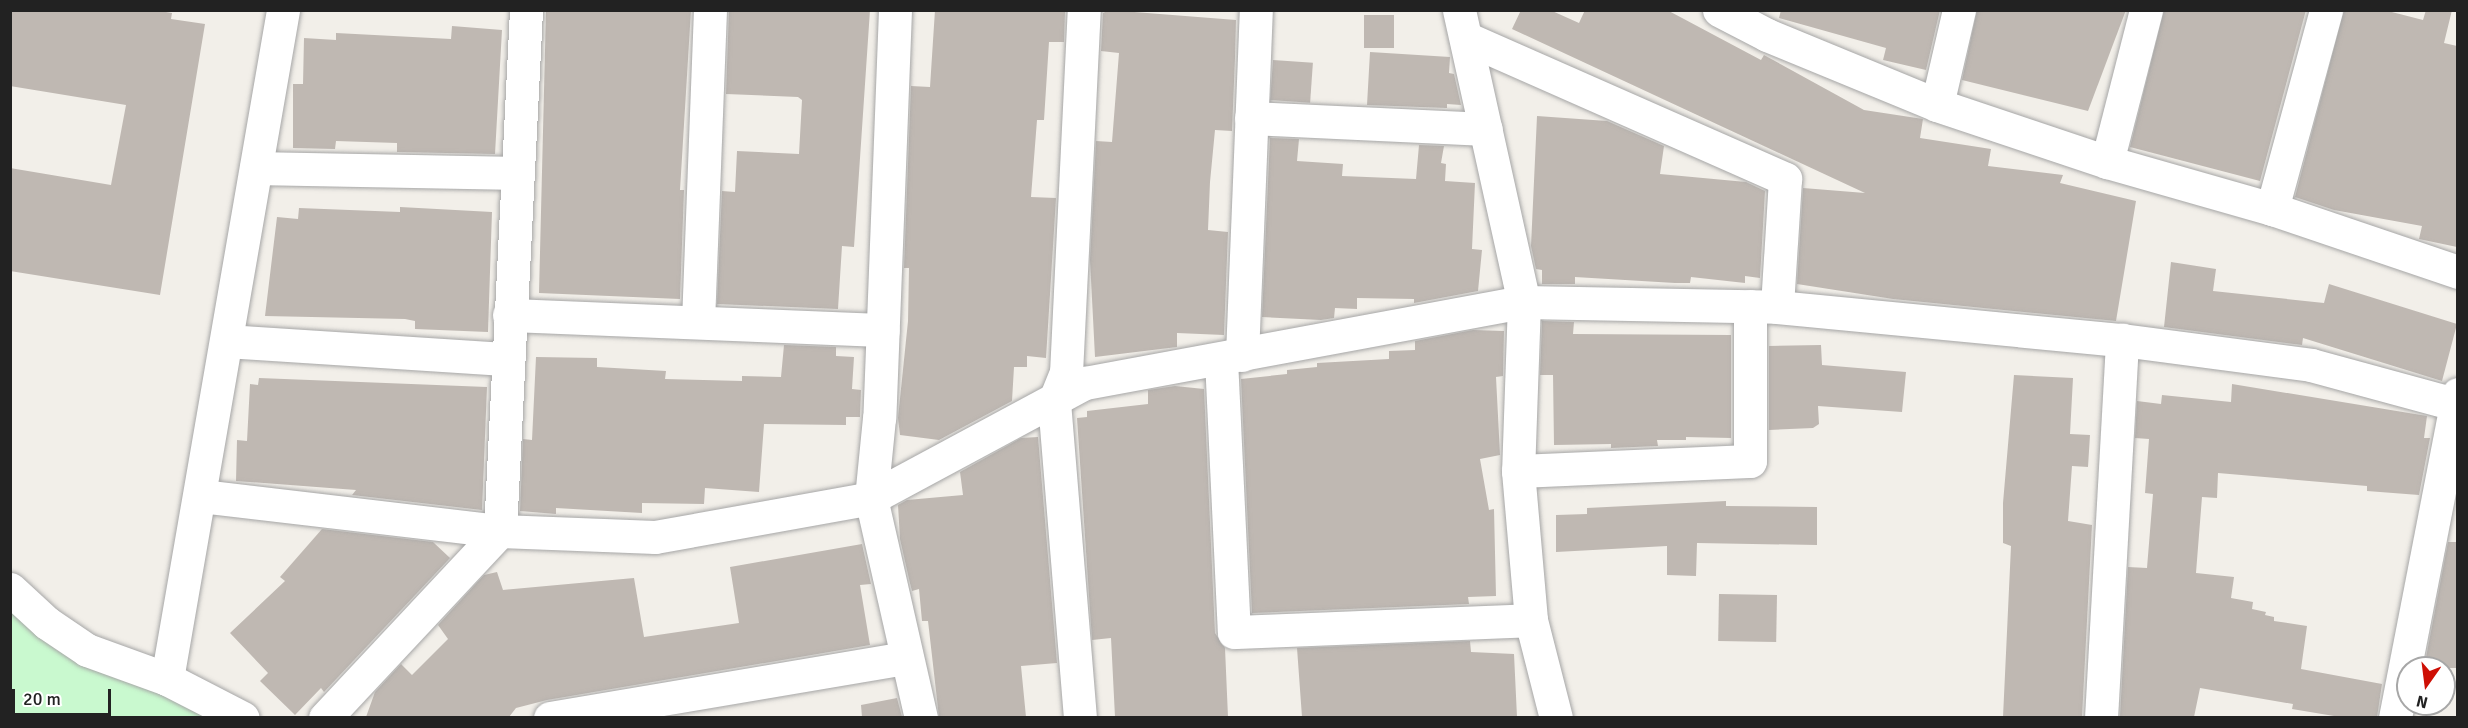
<!DOCTYPE html>
<style>
body{margin:0}
#map{position:relative;width:2468px;height:728px;overflow:hidden;background:#f2efe9;font-family:Signika,sans-serif}
div>[style]{position:absolute}
[style*='--x']{left:calc(var(--x)*1px);top:calc(var(--y)*1px);width:calc(var(--w)*1px);rotate:calc(var(--a)*1deg)}
.park>*{inset:0;background:#c9f9cf}
.building>*{inset:0;background:#bfb8b2;transform-origin:0 0}
.roads{filter:drop-shadow(0 0 2px #a6a6a6) drop-shadow(0 0 2px #a6a6a6)}
.minor>*{height:33px;margin:-16.5px;padding:0 16.5px;transform-origin:16.5px;border-radius:16.5px;background:#fff}
span{translate:-50% -50%;white-space:nowrap;text-align:center;line-height:1.15;-webkit-text-stroke:4.5px #fff;paint-order:stroke}
.frame{position:absolute;inset:0;border:12px solid #222;pointer-events:none}
.north{position:absolute;left:2396px;top:656px;width:60px;height:60px;box-sizing:border-box;background:#fff;border:2px solid #a7a7a7;border-radius:50%;rotate:194deg;font-size:16px;font-weight:700;line-height:24px;text-align:center;color:#222}
.north::after{content:'';display:block;margin:auto;width:21px;height:27px;background:#ce0f05;clip-path:polygon(50% 0,100% 100%,50% 72%,0 100%)}
.scale{position:absolute;left:12px;top:689px;width:99px;height:27px;box-sizing:border-box;border:3px solid #222;border-top:0;padding-left:8px;font-size:18px;line-height:21px;white-space:nowrap;color:#222;-webkit-text-stroke:4px #fff;paint-order:stroke}
</style>
<div id="map">
<div class="park">
<div style="clip-path:polygon(10px 610px,56px 650px,218px 717px,11px 717px)"></div>
</div>
<div class="building">
<div style="clip-path:polygon(10px 10px,154px 10px,172px 13px,171px 19px,205px 24px,160px 295px,10px 271px,10px 168px,111px 185px,126px 105px,10px 86px)"></div>
<div style="clip-path:polygon(546px 10px,691px 10px,680px 190px,684px 190px,680px 299px,539px 293px)"></div>
<div style="clip-path:polygon(729px 10px,870px 10px,854px 247px,842px 246px,838px 309px,717px 304px,722px 191px,735px 192px,737px 151px,799px 154px,802px 100px,798px 97px,726px 94px)"></div>
<div style="clip-path:polygon(935px 10px,1065px 12px,1064px 42px,1049px 42px,1044px 120px,1037px 120px,1031px 197px,1056px 198px,1046px 358px,1027px 356px,1027px 367px,1014px 367px,1012px 401px,939px 440px,900px 435px,898px 418px,908px 321px,909px 268px,904px 268px,911px 86px,930px 87px)"></div>
<div style="clip-path:polygon(1109px 10px,1236px 20px,1235px 58px,1232px 131px,1215px 130px,1210px 182px,1208px 230px,1228px 232px,1224px 335px,1177px 333px,1177px 347px,1095px 357px,1090px 260px,1096px 141px,1112px 142px,1119px 53px,1101px 51px,1103px 13px)"></div>
<div style="clip-path:polygon(1521px 10px,1550px 10px,1579px 23px,1585px 10px,1667px 10px,1761px 60px,1764px 55px,1864px 110px,1923px 119px,1920px 138px,1991px 149px,1988px 166px,2063px 175px,2060px 183px,2136px 201px,2116px 321px,1893px 299px,1797px 284px,1803px 188px,1865px 193px,1512px 29px)"></div>
<div style="clip-path:polygon(1781px 10px,1940px 10px,1926px 70px,1883px 60px,1886px 48px,1779px 18px)"></div>
<div style="clip-path:polygon(1977px 10px,2126px 10px,2088px 111px,1962px 80px)"></div>
<div style="clip-path:polygon(2164px 10px,2306px 10px,2260px 181px,2130px 147px)"></div>
<div style="clip-path:polygon(2344px 10px,2384px 10px,2423px 20px,2426px 10px,2452px 10px,2444px 43px,2457px 46px,2457px 247px,2419px 239px,2422px 226px,2334px 210px,2295px 197px)"></div>
<div style="left:1364px;top:15px;width:30px;height:33px"></div>
<div style="clip-path:polygon(452px 26px,502px 30px,495px 154px,397px 152px,397px 143px,336px 141px,335px 149px,293px 148px,293px 84px,303px 84px,304px 38px,336px 40px,336px 33px,451px 39px)"></div>
<div style="clip-path:polygon(1370px 52px,1450px 57px,1449px 73px,1454px 74px,1461px 105px,1447px 104px,1447px 108px,1367px 105px)"></div>
<div style="left:1273px;top:60px;width:40px;height:40px;rotate:4deg"></div>
<div style="clip-path:polygon(1537px 116px,1607px 121px,1664px 146px,1660px 174px,1746px 182px,1765px 191px,1760px 278px,1745px 276px,1745px 283px,1691px 277px,1690px 283px,1675px 283px,1575px 277px,1575px 284px,1542px 284px,1542px 270px,1536px 269px,1531px 246px)"></div>
<div style="clip-path:polygon(1270px 138px,1299px 139px,1297px 161px,1343px 164px,1342px 176px,1416px 179px,1419px 145px,1444px 146px,1441px 163px,1446px 164px,1445px 181px,1475px 183px,1472px 249px,1482px 250px,1478px 291px,1414px 303px,1414px 299px,1357px 298px,1357px 309px,1335px 308px,1334px 318px,1321px 320px,1262px 317px)"></div>
<div style="clip-path:polygon(400px 207px,492px 212px,488px 332px,415px 329px,415px 321px,405px 319px,265px 316px,277px 217px,298px 219px,299px 208px,400px 212px)"></div>
<div style="clip-path:polygon(2171px 262px,2216px 269px,2213px 291px,2324px 303px,2329px 284px,2457px 324px,2442px 381px,2303px 338px,2302px 345px,2164px 327px)"></div>
<div style="clip-path:polygon(1542px 321px,1574px 322px,1573px 334px,1731px 335px,1731px 438px,1686px 437px,1686px 440px,1657px 440px,1658px 446px,1611px 448px,1611px 444px,1554px 445px,1553px 375px,1540px 375px)"></div>
<div style="clip-path:polygon(1473px 330px,1504px 331px,1503px 376px,1496px 377px,1500px 455px,1480px 459px,1489px 510px,1494px 509px,1496px 596px,1468px 597px,1469px 604px,1252px 613px,1241px 379px,1287px 374px,1287px 370px,1317px 367px,1317px 363px,1389px 359px,1389px 351px,1415px 350px,1415px 341px)"></div>
<div style="clip-path:polygon(784px 345px,836px 347px,836px 356px,854px 357px,852px 389px,861px 390px,860px 417px,846px 417px,846px 425px,764px 424px,759px 492px,705px 488px,704px 504px,642px 503px,642px 513px,556px 508px,556px 514px,520px 511px,523px 439px,532px 440px,536px 357px,597px 358px,597px 367px,666px 371px,665px 379px,742px 381px,742px 376px,781px 377px)"></div>
<div style="clip-path:polygon(1821px 345px,1822px 365px,1906px 372px,1902px 412px,1818px 406px,1819px 424px,1813px 428px,1769px 430px,1769px 346px)"></div>
<div style="clip-path:polygon(2014px 375px,2073px 378px,2070px 434px,2090px 435px,2088px 467px,2072px 466px,2068px 521px,2092px 525px,2082px 717px,2003px 717px,2011px 546px,2003px 543px,2003px 503px)"></div>
<div style="clip-path:polygon(259px 378px,487px 387px,482px 510px,352px 495px,356px 490px,236px 481px,237px 440px,247px 441px,250px 384px,258px 385px)"></div>
<div style="clip-path:polygon(2232px 384px,2427px 416px,2424px 438px,2430px 438px,2419px 495px,2367px 491px,2367px 486px,2218px 473px,2217px 498px,2202px 497px,2196px 573px,2234px 577px,2231px 598px,2253px 602px,2252px 609px,2266px 612px,2265px 615px,2274px 617px,2274px 621px,2307px 626px,2301px 669px,2382px 684px,2377px 717px,2340px 717px,2292px 709px,2293px 704px,2200px 688px,2194px 717px,2120px 717px,2128px 567px,2147px 568px,2153px 494px,2145px 493px,2149px 439px,2135px 438px,2137px 401px,2161px 404px,2162px 395px,2231px 402px)"></div>
<div style="clip-path:polygon(1175px 386px,1204px 389px,1215px 633px,1225px 648px,1228px 717px,1115px 717px,1111px 638px,1092px 640px,1077px 418px,1087px 417px,1087px 411px,1148px 404px,1148px 390px)"></div>
<div style="clip-path:polygon(1038px 437px,1057px 663px,1021px 666px,1026px 717px,939px 717px,928px 621px,922px 621px,919px 589px,912px 591px,909px 579px,900px 539px,898px 505px,907px 500px,963px 495px,960px 472px,1021px 438px)"></div>
<div style="clip-path:polygon(1726px 501px,1726px 506px,1817px 507px,1817px 545px,1697px 543px,1696px 576px,1667px 575px,1667px 546px,1556px 552px,1556px 515px,1587px 514px,1587px 508px)"></div>
<div style="clip-path:polygon(322px 529px,433px 542px,450px 558px,324px 692px,321px 688px,295px 715px,260px 681px,268px 673px,230px 633px,285px 581px,280px 577px)"></div>
<div style="clip-path:polygon(2448px 542px,2457px 542px,2457px 668px,2424px 668px)"></div>
<div style="clip-path:polygon(862px 544px,871px 584px,860px 585px,870px 645px,547px 700px,516px 708px,509px 717px,366px 717px,375px 692px,401px 664px,412px 675px,448px 639px,438px 625px,484px 575px,497px 572px,503px 590px,634px 578px,644px 637px,739px 623px,730px 567px)"></div>
<div style="left:1719px;top:594px;width:58px;height:47px;rotate:1deg"></div>
<div style="clip-path:polygon(1470px 641px,1471px 652px,1514px 654px,1517px 717px,1302px 717px,1297px 648px)"></div>
<div style="clip-path:polygon(897px 698px,902px 717px,862px 717px,861px 705px)"></div>
</div>
<div class="roads">
<div class="minor">
<div style="--x:895;--y:10;--w:408;--a:92.2"></div>
<div style="--x:879;--y:418;--w:80;--a:95.7"></div>
<div style="--x:871;--y:498;--w:226;--a:77.2"></div>
<div style="--x:1459;--y:10;--w:299;--a:77.5"></div>
<div style="--x:1524;--y:302;--w:169;--a:92"></div>
<div style="--x:1518;--y:471;--w:150;--a:85"></div>
<div style="--x:1531;--y:620;--w:101;--a:75.7"></div>
<div style="--x:1719;--y:10;--w:54;--a:27.5"></div>
<div style="--x:1767;--y:35;--w:184;--a:22.4"></div>
<div style="--x:1937;--y:105;--w:179;--a:18.5"></div>
<div style="--x:2107;--y:162;--w:172;--a:15.9"></div>
<div style="--x:2272;--y:209;--w:196;--a:18.7"></div>
<div style="--x:1466;--y:38;--w:349;--a:23.8"></div>
<div style="--x:1785;--y:179;--w:128;--a:93.6"></div>
<div style="--x:1937;--y:105;--w:98;--a:-77"></div>
<div style="--x:1251;--y:118;--w:235;--a:2.7"></div>
<div style="--x:2107;--y:162;--w:157;--a:-75.6"></div>
<div style="--x:256;--y:168;--w:261;--a:1.1"></div>
<div style="--x:2272;--y:209;--w:206;--a:-74.8"></div>
<div style="--x:509;--y:315;--w:374;--a:2.3"></div>
<div style="--x:698;--y:322;--w:312;--a:-87.8"></div>
<div style="--x:227;--y:341;--w:281;--a:3.7"></div>
<div style="--x:1242;--y:355;--w:345;--a:-87.7"></div>
<div style="--x:1221;--y:359;--w:273;--a:87.3"></div>
<div style="--x:1234;--y:632;--w:297;--a:-2.3"></div>
<div style="--x:1518;--y:471;--w:232;--a:-2.5"></div>
<div style="--x:1750;--y:461;--w:155;--a:-90"></div>
<div style="--x:201;--y:496;--w:301;--a:6.7"></div>
<div style="--x:500;--y:531;--w:155;--a:2.2"></div>
<div style="--x:655;--y:537;--w:219;--a:-10.2"></div>
<div style="--x:871;--y:498;--w:243;--a:-28.3"></div>
<div style="--x:1085;--y:383;--w:446;--a:-10.5"></div>
<div style="--x:1524;--y:302;--w:253;--a:1.1"></div>
<div style="--x:1777;--y:307;--w:347;--a:5.5"></div>
<div style="--x:2122;--y:340;--w:191;--a:7.5"></div>
<div style="--x:2311;--y:365;--w:152;--a:15.2"></div>
<div style="--x:10;--y:589;--w:50;--a:42.6"></div>
<div style="--x:47;--y:623;--w:48;--a:34"></div>
<div style="--x:87;--y:650;--w:85;--a:19.9"></div>
<div style="--x:167;--y:679;--w:85;--a:27.2"></div>
<div style="--x:167;--y:679;--w:679;--a:-80.16"></div>
<div style="--x:325;--y:718;--w:256;--a:-46.9"></div>
<div style="--x:500;--y:531;--w:522;--a:-87.14"></div>
<div style="--x:550;--y:718;--w:360;--a:-9.6"></div>
<div style="--x:1080;--y:718;--w:317;--a:-94.7"></div>
<div style="--x:1054;--y:402;--w:31;--a:-68"></div>
<div style="--x:1066;--y:373;--w:363;--a:-87.2"></div>
<div style="--x:2101;--y:718;--w:379;--a:-86.8"></div>
<div style="--x:2395;--y:718;--w:330;--a:-79"></div>
</div>
</div>
<div class="frame"></div>
<div class="north">N</div>
<div class="scale">20 m</div>
</div>
